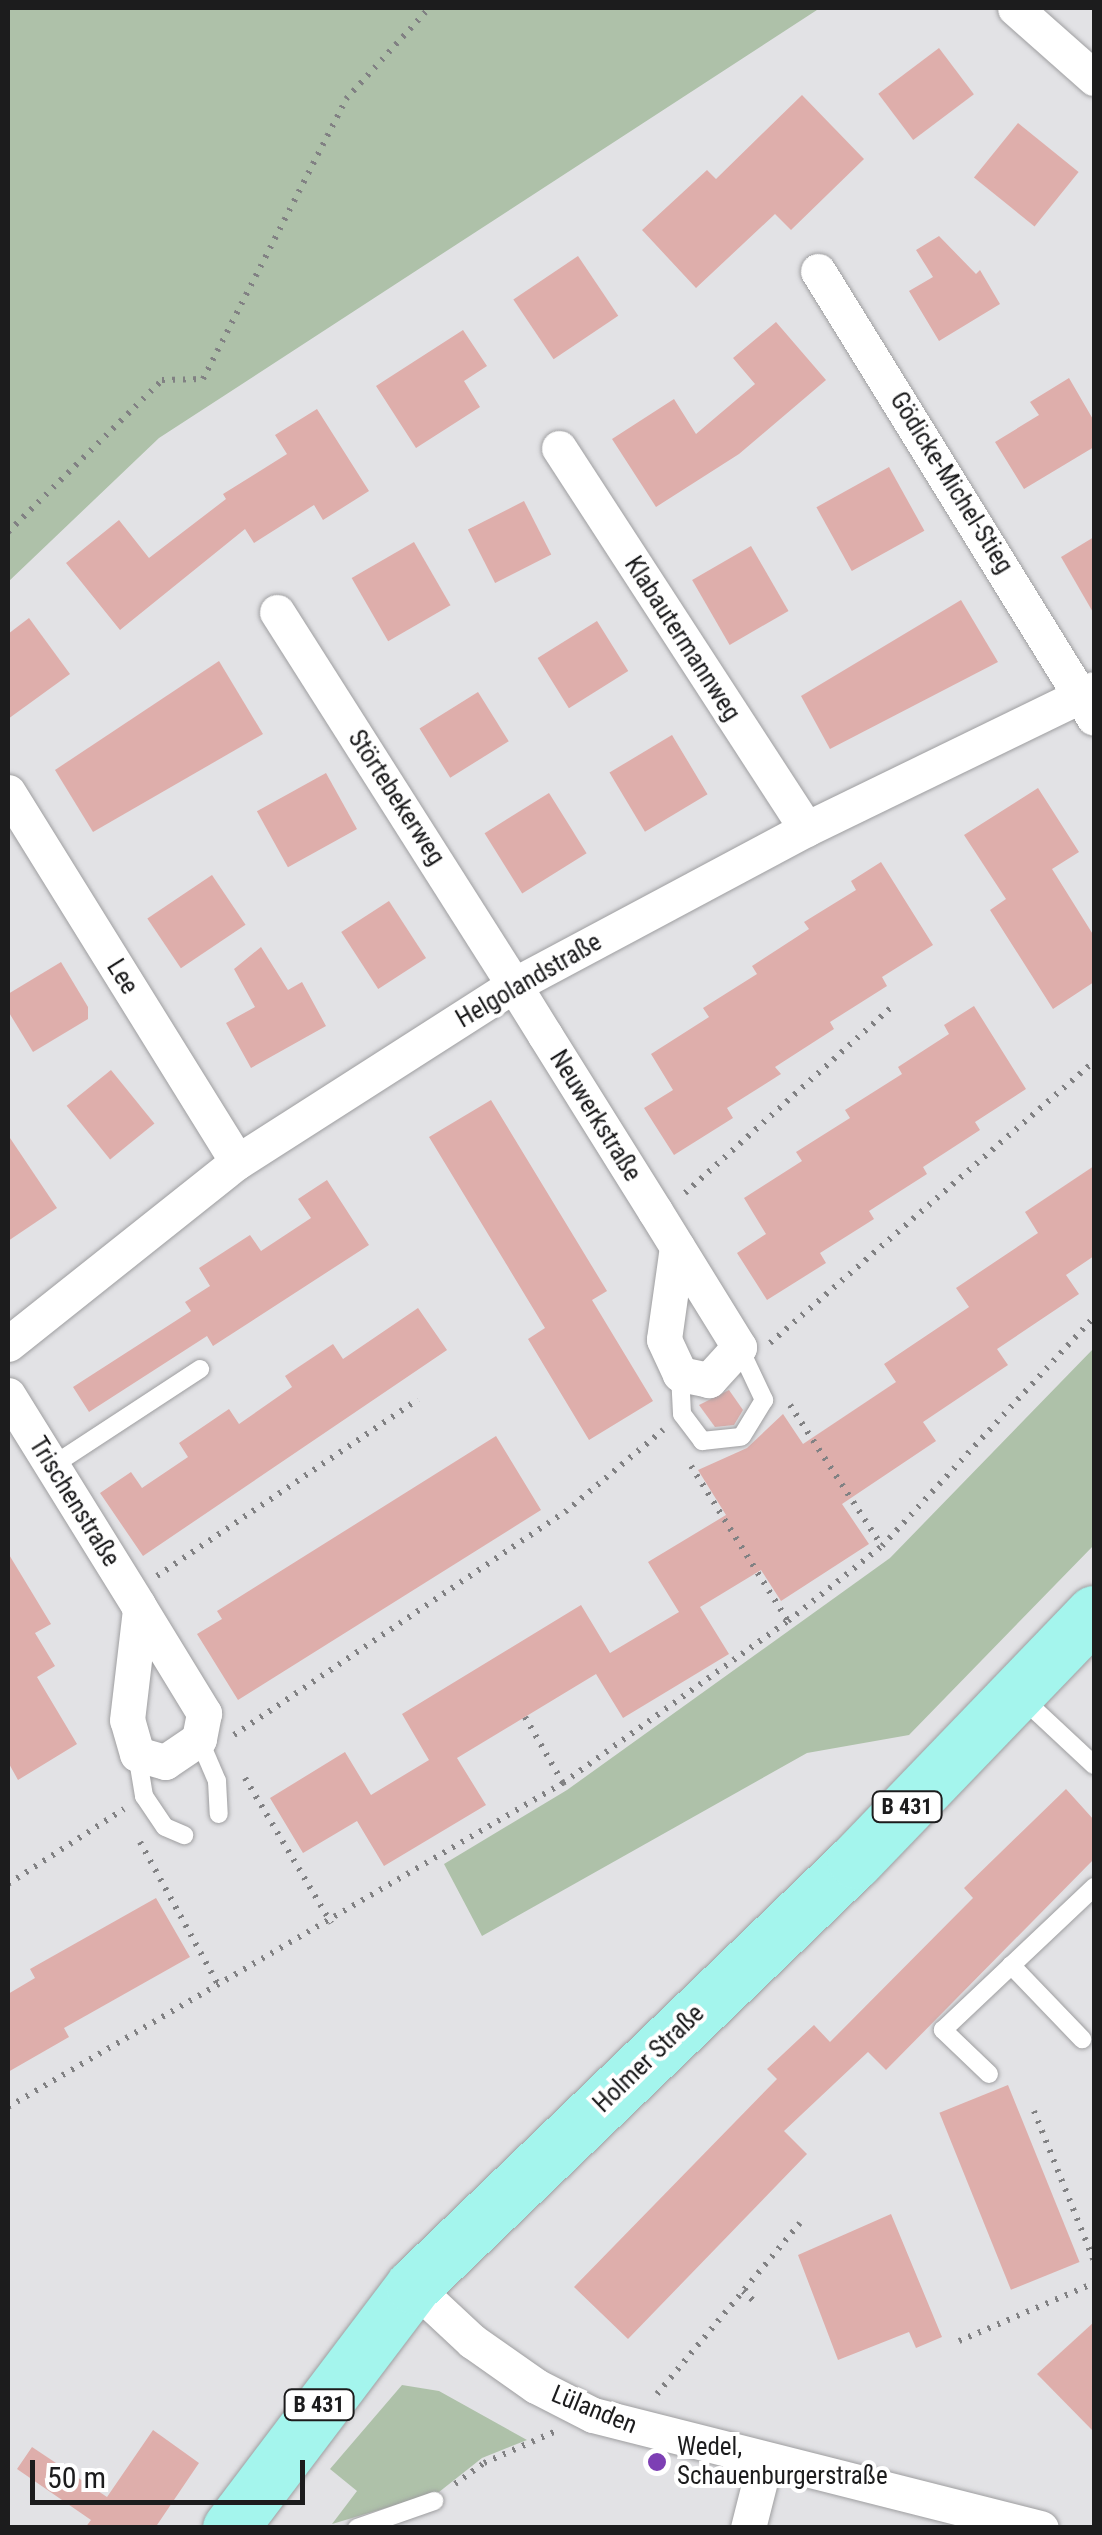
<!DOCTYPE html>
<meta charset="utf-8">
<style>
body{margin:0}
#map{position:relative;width:1102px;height:2535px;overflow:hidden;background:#e2e2e5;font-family:"Roboto Condensed",sans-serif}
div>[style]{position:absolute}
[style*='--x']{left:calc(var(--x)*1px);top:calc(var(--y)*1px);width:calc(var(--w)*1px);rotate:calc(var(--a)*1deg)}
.green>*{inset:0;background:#aec1a9}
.building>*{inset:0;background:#deaeab;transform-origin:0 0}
.path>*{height:6px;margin-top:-3px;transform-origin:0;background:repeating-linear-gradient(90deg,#818183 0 2.5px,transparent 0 10.5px)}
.roads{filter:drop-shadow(0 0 2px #9e9ea0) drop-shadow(0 0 2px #9e9ea0)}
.service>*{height:18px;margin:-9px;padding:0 9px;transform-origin:9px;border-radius:9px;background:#fff}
.minor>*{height:35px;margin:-17.5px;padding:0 17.5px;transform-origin:17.5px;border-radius:17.5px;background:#fff}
.primary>*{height:55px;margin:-27.5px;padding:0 27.5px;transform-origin:27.5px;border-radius:27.5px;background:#a4f5ed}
.dots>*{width:28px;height:28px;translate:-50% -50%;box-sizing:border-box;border:5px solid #fff;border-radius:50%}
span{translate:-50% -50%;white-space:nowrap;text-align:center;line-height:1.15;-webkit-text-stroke:8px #fff;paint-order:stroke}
.shield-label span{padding:2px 8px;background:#fff;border:2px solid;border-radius:8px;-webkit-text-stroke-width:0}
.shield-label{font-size:22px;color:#1c1c1d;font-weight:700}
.street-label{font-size:25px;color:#1c1c1d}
.poi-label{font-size:25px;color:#1c1c1d}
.left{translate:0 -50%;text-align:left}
.frame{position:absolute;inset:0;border:10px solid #1c1c1d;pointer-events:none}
.scale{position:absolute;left:30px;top:2460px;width:275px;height:45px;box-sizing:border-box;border:5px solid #1c1c1d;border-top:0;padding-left:12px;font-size:30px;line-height:35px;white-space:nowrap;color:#1c1c1d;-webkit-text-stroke:8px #fff;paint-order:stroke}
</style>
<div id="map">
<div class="green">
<div style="clip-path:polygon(8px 8px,820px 8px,159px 438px,8px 582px)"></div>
<div style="clip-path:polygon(1094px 1348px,1094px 1545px,909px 1735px,807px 1753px,482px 1936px,444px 1864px,567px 1790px,890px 1558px)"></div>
<div style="clip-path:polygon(402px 2385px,439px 2391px,527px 2440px,482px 2458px,439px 2492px,332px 2524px,357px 2491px,330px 2469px)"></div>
</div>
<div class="building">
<div style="left:939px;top:48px;width:58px;height:76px;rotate:53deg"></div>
<div style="clip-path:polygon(802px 95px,864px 159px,791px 230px,775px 214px,696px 288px,642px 230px,707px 170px,716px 179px)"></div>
<div style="left:1018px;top:123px;width:78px;height:70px;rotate:39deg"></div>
<div style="clip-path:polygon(939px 236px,976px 274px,980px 270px,1000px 304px,939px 341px,909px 291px,933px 277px,916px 250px)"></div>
<div style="left:578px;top:256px;width:72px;height:78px;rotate:56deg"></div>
<div style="clip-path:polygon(776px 322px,826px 380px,739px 454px,656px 507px,612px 439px,674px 399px,696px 434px,755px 384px,733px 358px)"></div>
<div style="clip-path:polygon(463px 330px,487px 366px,464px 381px,480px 407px,416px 448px,376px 386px)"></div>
<div style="clip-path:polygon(1069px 378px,1094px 421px,1094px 447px,1024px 489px,995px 442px,1039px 415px,1030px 402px)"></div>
<div style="clip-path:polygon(317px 409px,369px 491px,323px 520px,314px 505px,254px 543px,245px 529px,120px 630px,66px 563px,119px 520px,149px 558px,226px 499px,223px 494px,287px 454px,275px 435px)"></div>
<div style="left:889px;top:467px;width:73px;height:83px;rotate:61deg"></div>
<div style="left:524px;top:501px;width:60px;height:63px;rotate:63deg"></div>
<div style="clip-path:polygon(1094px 537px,1094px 614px,1061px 557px)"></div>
<div style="left:414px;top:542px;width:73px;height:72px;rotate:60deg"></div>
<div style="left:751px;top:546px;width:75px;height:68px;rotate:60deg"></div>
<div style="clip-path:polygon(961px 600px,998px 662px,830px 749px,801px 696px)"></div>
<div style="clip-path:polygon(29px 618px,70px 674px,8px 719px,8px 634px)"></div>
<div style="left:597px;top:621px;width:59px;height:70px;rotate:58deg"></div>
<div style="clip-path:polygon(219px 661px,263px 734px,93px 832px,55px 770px)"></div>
<div style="left:478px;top:692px;width:58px;height:69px;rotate:58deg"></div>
<div style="left:672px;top:735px;width:69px;height:73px;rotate:59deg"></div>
<div style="left:326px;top:773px;width:64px;height:79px;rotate:61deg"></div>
<div style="clip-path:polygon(1038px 788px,1079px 852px,1052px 869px,1094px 936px,1094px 982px,1053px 1009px,990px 910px,1006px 899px,964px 835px)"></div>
<div style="left:549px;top:793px;width:71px;height:76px;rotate:58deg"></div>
<div style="clip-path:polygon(881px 862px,933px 945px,882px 977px,887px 986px,830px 1022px,834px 1029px,775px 1067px,781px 1074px,727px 1108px,733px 1118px,674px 1155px,644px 1108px,673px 1090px,651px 1054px,709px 1017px,703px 1008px,757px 974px,752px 966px,809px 929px,804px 922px,856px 890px,851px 881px)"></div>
<div style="left:212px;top:875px;width:60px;height:78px;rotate:56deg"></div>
<div style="left:389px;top:901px;width:68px;height:57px;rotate:57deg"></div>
<div style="clip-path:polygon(261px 947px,288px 990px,302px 982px,326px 1026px,251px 1068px,226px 1023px,255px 1007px,234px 969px)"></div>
<div style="clip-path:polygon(61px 962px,88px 1007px,88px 1019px,33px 1052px,8px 1011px,8px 994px)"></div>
<div style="clip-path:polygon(974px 1006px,1026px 1089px,975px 1122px,980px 1130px,923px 1167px,927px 1174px,869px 1211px,874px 1219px,820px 1253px,826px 1263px,767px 1300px,737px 1253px,766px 1234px,744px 1198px,802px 1161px,796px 1152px,850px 1118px,845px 1110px,902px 1074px,898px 1067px,949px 1034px,944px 1025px)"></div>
<div style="left:111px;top:1070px;width:69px;height:57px;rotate:51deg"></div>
<div style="clip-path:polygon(491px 1100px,607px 1291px,592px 1300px,653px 1401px,589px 1440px,528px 1339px,545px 1328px,429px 1137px)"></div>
<div style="clip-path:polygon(8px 1135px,57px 1208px,8px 1241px)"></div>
<div style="clip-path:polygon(1094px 1166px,1094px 1256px,1066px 1275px,1079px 1294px,997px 1349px,1008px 1365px,923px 1422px,936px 1441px,842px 1504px,869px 1544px,781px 1601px,761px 1570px,700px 1607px,729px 1654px,623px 1718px,596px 1674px,457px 1758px,486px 1805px,384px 1866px,357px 1821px,303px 1853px,270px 1798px,345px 1752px,371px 1795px,429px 1760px,402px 1714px,581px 1605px,610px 1653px,679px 1612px,648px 1562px,726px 1515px,698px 1470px,747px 1448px,783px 1414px,803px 1444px,896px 1382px,884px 1364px,969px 1307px,956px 1288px,1038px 1233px,1025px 1212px)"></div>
<div style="clip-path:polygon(327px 1180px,369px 1245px,213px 1346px,207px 1336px,89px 1412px,73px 1387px,191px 1311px,185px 1302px,210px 1286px,199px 1268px,250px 1235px,261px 1251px,311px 1218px,298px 1199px)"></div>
<div style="clip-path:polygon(418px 1308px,447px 1350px,143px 1556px,100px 1493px,131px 1472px,142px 1488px,188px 1457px,179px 1443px,229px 1409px,239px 1424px,292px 1387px,285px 1376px,333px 1344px,343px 1359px)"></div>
<div style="clip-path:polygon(729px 1390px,743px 1410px,734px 1425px,715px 1427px,699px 1405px)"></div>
<div style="clip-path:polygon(496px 1436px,541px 1510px,238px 1700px,197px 1634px,222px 1619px,217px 1611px)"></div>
<div style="clip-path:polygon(8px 1553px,51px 1624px,35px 1633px,55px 1666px,37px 1677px,77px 1744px,18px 1780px,8px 1762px)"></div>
<div style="clip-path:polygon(1066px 1789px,1094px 1820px,1094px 1859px,886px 2070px,868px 2052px,784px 2131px,807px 2154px,628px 2339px,574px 2287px,777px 2079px,767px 2069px,814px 2025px,830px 2042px,973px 1898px,964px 1888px)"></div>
<div style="clip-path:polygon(156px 1898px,190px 1957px,64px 2028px,69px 2037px,8px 2072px,8px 1994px,35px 1978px,30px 1969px)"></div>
<div style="left:1008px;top:2085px;width:191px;height:74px;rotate:68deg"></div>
<div style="clip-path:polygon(891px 2214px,942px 2337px,916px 2348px,909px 2332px,838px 2360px,798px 2255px)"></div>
<div style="clip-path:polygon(1094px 2322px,1094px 2432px,1037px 2374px)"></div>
<div style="clip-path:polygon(153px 2430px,199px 2463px,155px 2528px,85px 2528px,91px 2520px,17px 2469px,32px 2447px,107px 2497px)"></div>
</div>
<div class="path">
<div style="--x:8;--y:532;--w:216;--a:-44.6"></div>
<div style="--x:162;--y:380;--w:41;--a:-1.4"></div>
<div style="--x:203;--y:379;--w:314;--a:-62.9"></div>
<div style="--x:346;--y:99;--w:123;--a:-47.6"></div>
<div style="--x:685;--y:1193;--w:280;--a:-42"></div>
<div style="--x:770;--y:1343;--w:430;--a:-41"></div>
<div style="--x:790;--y:1405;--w:168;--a:56.9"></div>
<div style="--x:691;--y:1466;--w:183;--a:58"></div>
<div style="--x:157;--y:1576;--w:315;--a:-34.1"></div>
<div style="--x:525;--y:1717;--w:76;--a:60.1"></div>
<div style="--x:234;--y:1735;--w:399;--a:-34"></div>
<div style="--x:565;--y:1512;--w:128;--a:-39.9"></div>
<div style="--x:245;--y:1778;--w:169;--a:59.3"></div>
<div style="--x:140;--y:1842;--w:166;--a:61.3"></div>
<div style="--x:8;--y:1884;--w:138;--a:-32.9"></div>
<div style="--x:8;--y:2107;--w:643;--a:-30.28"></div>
<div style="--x:563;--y:1783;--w:277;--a:-35.8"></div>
<div style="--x:788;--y:1621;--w:120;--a:-38.6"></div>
<div style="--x:882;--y:1546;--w:312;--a:-47.2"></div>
<div style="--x:1034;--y:2111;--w:162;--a:68.2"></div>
<div style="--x:743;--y:2291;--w:18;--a:43"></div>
<div style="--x:959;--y:2341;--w:147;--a:-23.2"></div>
<div style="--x:657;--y:2394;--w:223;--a:-50.1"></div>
<div style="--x:455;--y:2484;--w:36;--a:-36"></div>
<div style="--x:484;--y:2463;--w:77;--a:-23.9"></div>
</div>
<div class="roads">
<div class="service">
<div style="--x:739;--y:1347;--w:59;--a:64.7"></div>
<div style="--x:764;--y:1400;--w:42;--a:121.4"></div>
<div style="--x:680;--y:1374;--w:40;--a:87.1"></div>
<div style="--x:682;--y:1414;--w:34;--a:53"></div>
<div style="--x:702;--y:1441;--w:39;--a:-6"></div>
<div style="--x:52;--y:1466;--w:177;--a:-33.2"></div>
<div style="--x:1021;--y:1697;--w:100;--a:43"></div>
<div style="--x:199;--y:1739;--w:46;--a:66.8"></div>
<div style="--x:217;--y:1781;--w:33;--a:87"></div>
<div style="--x:137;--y:1754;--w:43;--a:80.5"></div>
<div style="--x:144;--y:1796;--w:37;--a:56"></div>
<div style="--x:165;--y:1827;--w:21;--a:23"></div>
<div style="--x:1011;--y:1965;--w:103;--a:46.2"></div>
<div style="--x:989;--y:2074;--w:64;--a:-136.3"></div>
<div style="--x:943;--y:2030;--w:208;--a:-43.4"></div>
<div style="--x:357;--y:2528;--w:82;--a:-19.3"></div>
</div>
<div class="minor">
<div style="--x:1015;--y:8;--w:106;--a:41.5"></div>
<div style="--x:818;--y:271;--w:525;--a:58.31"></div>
<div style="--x:559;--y:448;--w:454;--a:57"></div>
<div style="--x:277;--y:612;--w:442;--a:57.6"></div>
<div style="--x:514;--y:985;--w:59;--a:58.2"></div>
<div style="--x:545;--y:1035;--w:208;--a:58"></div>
<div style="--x:655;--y:1211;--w:160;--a:58.3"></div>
<div style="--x:739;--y:1347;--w:45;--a:132.3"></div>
<div style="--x:709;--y:1380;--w:30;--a:-168"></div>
<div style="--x:680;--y:1374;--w:38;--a:-115"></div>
<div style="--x:664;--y:1339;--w:93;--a:-82"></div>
<div style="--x:8;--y:792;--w:435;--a:58.2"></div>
<div style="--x:8;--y:1344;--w:293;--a:-38.5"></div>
<div style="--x:237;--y:1162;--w:329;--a:-32.6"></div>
<div style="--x:514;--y:985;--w:331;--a:-28.1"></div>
<div style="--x:806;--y:829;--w:320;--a:-25.9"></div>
<div style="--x:8;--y:1395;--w:247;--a:58.2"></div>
<div style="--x:138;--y:1605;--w:127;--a:58.6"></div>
<div style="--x:204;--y:1713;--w:26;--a:101"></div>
<div style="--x:199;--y:1739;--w:41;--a:145.9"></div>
<div style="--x:165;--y:1762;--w:29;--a:-164"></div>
<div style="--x:137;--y:1754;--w:35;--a:-106"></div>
<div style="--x:127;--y:1720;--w:112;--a:-83.3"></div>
<div style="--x:413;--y:2286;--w:81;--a:43"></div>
<div style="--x:472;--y:2341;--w:78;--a:35.1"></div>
<div style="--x:536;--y:2386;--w:64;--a:27"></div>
<div style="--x:593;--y:2415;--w:462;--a:14.2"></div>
<div style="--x:748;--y:2528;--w:69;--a:-75.8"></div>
</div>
<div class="primary">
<div style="--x:230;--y:2528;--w:303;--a:-52.9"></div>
<div style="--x:413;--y:2286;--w:613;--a:-43.88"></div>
<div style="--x:855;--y:1861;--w:344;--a:-46.1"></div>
</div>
</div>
<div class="dots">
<div style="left:657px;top:2462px;background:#7d3fb4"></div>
</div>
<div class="shield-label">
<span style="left:907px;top:1807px">B 431</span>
<span style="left:319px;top:2405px">B 431</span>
</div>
<div class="street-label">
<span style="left:951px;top:483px;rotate:58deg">Gödicke-Michel-Stieg</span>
<span style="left:682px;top:639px;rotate:57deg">Klabautermannweg</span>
<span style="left:396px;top:798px;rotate:57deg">Störtebekerweg</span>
<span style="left:122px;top:977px;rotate:58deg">Lee</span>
<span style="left:529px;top:981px;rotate:-30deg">Helgolandstraße</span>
<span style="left:595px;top:1116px;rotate:58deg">Neuwerkstraße</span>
<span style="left:74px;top:1502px;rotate:58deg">Trischenstraße</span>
<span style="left:649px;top:2059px;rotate:-44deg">Holmer Straße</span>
<span style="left:594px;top:2410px;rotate:22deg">Lülanden</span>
</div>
<div class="poi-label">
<span class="left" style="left:677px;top:2462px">Wedel,<br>Schauenburgerstraße</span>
</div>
<div class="frame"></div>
<div class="scale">50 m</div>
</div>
